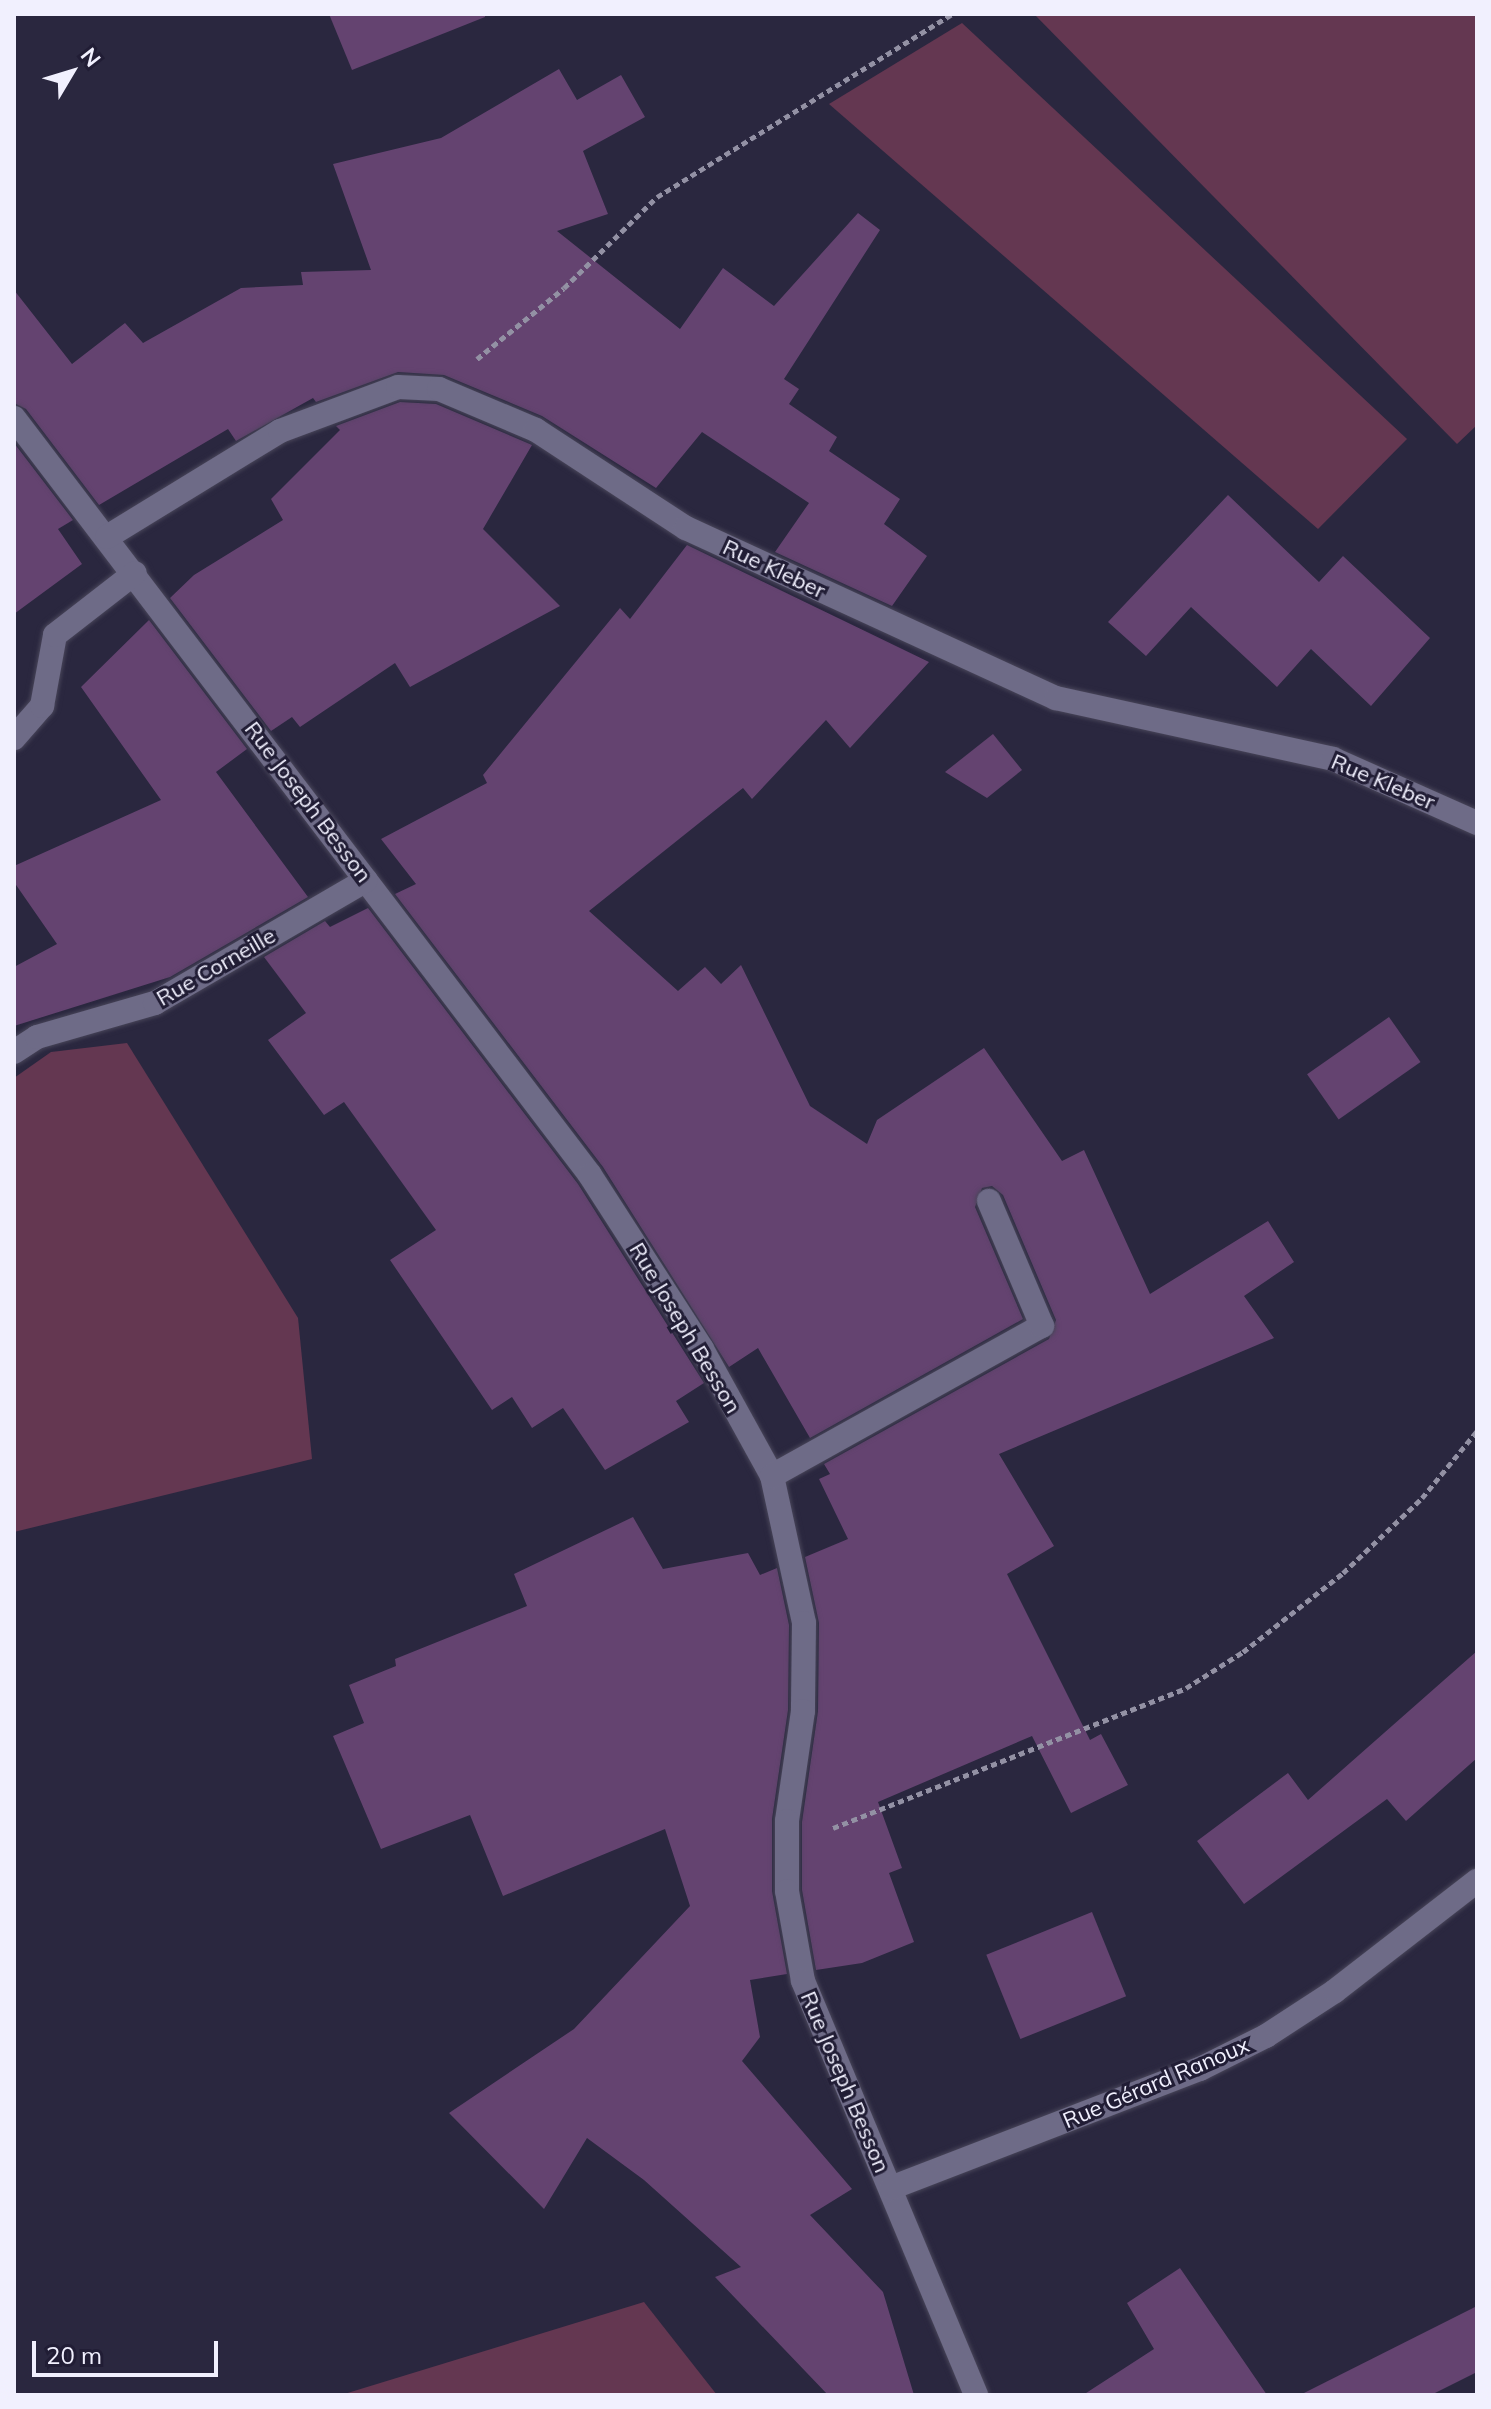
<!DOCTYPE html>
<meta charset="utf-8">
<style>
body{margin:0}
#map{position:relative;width:1491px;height:2409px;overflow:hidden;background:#2a273f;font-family:Mulish,sans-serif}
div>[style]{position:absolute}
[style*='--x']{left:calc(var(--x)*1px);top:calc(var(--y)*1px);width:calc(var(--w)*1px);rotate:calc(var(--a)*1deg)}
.green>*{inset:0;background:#643751}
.building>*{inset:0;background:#644370;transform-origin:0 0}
.path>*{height:5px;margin-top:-2.5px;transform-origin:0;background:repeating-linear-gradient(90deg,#9391a4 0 6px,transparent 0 10px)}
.roads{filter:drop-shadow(0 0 2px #484559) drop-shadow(0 0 2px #484559)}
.minor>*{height:24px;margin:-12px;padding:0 12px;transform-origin:12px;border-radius:12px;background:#6e6b87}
span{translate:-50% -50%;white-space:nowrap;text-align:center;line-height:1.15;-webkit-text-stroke:6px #211d35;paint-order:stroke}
.street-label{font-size:22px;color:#f1f0fe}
.frame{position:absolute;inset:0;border:16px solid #f1f0fe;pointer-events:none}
.north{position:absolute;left:32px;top:32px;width:80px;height:80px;-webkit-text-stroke:6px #211d35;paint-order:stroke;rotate:52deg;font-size:22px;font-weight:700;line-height:32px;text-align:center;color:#f1f0fe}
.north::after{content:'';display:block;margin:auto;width:28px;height:36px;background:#f1f0fe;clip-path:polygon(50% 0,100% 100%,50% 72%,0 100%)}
.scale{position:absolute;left:32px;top:2341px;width:186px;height:36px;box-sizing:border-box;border:4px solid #f1f0fe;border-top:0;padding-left:10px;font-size:24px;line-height:28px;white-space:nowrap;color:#f1f0fe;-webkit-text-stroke:6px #211d35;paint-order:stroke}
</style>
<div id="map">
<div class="green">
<div style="clip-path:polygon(1034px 14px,1477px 14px,1477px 425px,1457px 444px)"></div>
<div style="clip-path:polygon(962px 23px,1407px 439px,1318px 529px,829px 104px)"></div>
<div style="clip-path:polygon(127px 1043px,298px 1318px,312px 1459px,14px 1532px,14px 1078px,51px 1052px)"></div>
<div style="clip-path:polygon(644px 2302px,717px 2395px,341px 2395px)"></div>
</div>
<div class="building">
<div style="clip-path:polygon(329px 14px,485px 14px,485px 17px,352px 70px)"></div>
<div style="clip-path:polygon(559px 69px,577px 100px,621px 75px,645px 117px,583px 151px,608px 214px,557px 231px,680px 329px,723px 268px,774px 306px,858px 213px,880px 230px,784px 379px,799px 389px,789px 404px,837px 437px,829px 451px,900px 499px,884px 524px,927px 556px,892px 606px,775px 552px,809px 503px,702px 432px,656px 488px,542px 416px,444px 375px,398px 372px,316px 402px,313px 398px,236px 441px,228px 429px,99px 505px,26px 409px,14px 403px,14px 290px,72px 364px,125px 323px,143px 343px,241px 288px,303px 285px,301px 272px,371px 270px,333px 164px,441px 138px)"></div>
<div style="clip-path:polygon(400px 402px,436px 404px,532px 445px,483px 529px,560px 606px,410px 687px,395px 663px,300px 727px,292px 717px,271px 731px,170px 598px,194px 575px,283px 520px,271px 499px,340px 430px,336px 426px)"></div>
<div style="clip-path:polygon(14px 443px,73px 520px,58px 529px,82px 564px,14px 614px)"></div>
<div style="clip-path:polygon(1228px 495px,1319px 582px,1343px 556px,1430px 638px,1371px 706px,1311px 649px,1277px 687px,1191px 607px,1146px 656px,1108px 622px)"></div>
<div style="clip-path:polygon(687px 545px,929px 662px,850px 748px,826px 720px,752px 799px,743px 788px,589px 911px,678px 991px,705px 967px,721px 984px,741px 965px,810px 1106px,867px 1144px,877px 1120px,984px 1048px,1062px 1161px,1084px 1150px,1150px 1294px,1268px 1221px,1294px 1262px,1244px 1296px,1274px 1338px,999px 1454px,1054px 1546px,1007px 1574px,1090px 1740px,1101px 1734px,1128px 1785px,1071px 1813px,1032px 1736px,878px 1802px,902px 1868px,889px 1873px,914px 1942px,862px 1963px,816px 1970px,802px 1890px,802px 1822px,818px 1711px,819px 1623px,805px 1557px,848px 1539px,819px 1479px,830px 1474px,824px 1464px,1049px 1339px,1056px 1320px,1003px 1195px,992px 1186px,982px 1188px,975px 1207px,1023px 1319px,810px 1438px,758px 1348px,729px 1367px,603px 1167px,395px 894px,416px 884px,381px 839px,487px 783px,483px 775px,620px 608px,630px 619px)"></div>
<div style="clip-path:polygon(149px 620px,247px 749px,216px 772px,308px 897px,170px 977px,14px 1026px,14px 967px,57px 944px,14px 882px,14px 866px,161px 800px,81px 687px)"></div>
<div style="clip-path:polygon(993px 734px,1022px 770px,987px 798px,945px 772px)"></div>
<div style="clip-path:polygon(368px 908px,578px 1184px,704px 1383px,676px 1401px,689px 1422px,605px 1470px,563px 1408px,532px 1428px,512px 1397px,492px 1410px,390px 1260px,436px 1230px,344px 1102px,324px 1115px,268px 1040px,306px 1013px,264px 957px,325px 921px,330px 927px)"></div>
<div style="left:1389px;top:1017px;width:55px;height:100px;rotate:55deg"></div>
<div style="clip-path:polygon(633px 1517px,663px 1569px,748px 1553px,760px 1575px,777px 1568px,789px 1625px,788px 1710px,772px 1819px,772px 1891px,787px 1974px,750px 1980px,760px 2037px,742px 2061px,852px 2189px,810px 2215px,883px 2292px,914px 2395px,828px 2395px,715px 2277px,741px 2267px,644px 2180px,587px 2138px,544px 2209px,449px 2113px,574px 2029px,690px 1906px,665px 1829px,503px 1896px,470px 1815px,381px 1849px,333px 1736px,364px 1723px,349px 1685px,396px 1666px,395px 1659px,527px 1606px,514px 1574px)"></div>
<div style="clip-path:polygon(1477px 1651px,1477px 1758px,1406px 1821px,1387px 1799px,1244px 1904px,1197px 1841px,1288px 1773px,1308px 1800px)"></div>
<div style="left:1092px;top:1912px;width:91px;height:114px;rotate:68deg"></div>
<div style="clip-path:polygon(1180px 2268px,1267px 2395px,1083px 2395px,1154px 2349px,1127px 2303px)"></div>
<div style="clip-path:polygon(1477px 2306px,1477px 2372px,1431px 2395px,1300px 2395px)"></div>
</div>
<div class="path">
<div style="--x:477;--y:359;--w:112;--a:-39.2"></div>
<div style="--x:564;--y:288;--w:130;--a:-44.4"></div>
<div style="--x:657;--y:197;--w:347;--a:-31.8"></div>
<div style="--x:833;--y:1828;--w:380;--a:-21.6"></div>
<div style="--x:1186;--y:1688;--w:67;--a:-32.3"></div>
<div style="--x:1243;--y:1652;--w:127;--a:-38.3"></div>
<div style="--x:1343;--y:1573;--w:109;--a:-43.5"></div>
<div style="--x:1422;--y:1498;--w:87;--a:-50.6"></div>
</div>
<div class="roads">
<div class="minor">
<div style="--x:14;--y:418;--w:951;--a:52.73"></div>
<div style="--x:590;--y:1175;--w:207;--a:57.2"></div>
<div style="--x:702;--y:1349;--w:145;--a:61.1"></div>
<div style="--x:772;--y:1476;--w:150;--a:77.7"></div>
<div style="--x:804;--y:1623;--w:88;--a:90.7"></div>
<div style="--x:803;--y:1711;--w:111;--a:98.3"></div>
<div style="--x:787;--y:1821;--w:70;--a:90"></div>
<div style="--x:787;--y:1891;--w:91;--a:79.9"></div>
<div style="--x:803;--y:1981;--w:449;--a:67.3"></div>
<div style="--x:107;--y:537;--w:203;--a:-31.5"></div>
<div style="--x:280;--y:431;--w:126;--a:-20.4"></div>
<div style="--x:398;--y:387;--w:41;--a:2.8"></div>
<div style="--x:439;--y:389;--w:105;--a:22.9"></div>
<div style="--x:536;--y:430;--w:179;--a:33.2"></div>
<div style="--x:686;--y:528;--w:407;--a:24.7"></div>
<div style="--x:1056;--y:698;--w:284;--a:12.4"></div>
<div style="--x:1333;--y:759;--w:158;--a:24"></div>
<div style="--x:14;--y:738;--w:43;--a:-48.8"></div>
<div style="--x:42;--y:706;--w:72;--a:-79.6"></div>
<div style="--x:55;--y:635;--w:101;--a:-37.8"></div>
<div style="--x:14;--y:1052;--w:27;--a:-33"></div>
<div style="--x:37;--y:1037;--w:123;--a:-16.1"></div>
<div style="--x:155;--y:1003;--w:244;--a:-30.2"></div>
<div style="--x:772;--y:1476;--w:309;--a:-29.1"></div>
<div style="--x:1042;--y:1326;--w:136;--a:-113"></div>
<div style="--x:891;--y:2188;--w:331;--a:-21.1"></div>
<div style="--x:1200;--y:2069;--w:74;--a:-26.6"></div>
<div style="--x:1266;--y:2036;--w:82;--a:-33.1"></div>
<div style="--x:1335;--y:1991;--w:180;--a:-37.8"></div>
</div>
</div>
<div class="street-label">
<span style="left:774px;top:569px;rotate:25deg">Rue Kleber</span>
<span style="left:1383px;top:782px;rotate:23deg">Rue Kleber</span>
<span style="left:308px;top:802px;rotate:53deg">Rue Joseph Besson</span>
<span style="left:216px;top:967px;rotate:-30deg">Rue Corneille</span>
<span style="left:685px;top:1328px;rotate:59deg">Rue Joseph Besson</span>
<span style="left:845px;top:2082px;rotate:67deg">Rue Joseph Besson</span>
<span style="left:1156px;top:2083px;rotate:-23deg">Rue Gérard Ranoux</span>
</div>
<div class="frame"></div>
<div class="north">N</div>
<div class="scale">20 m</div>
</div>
